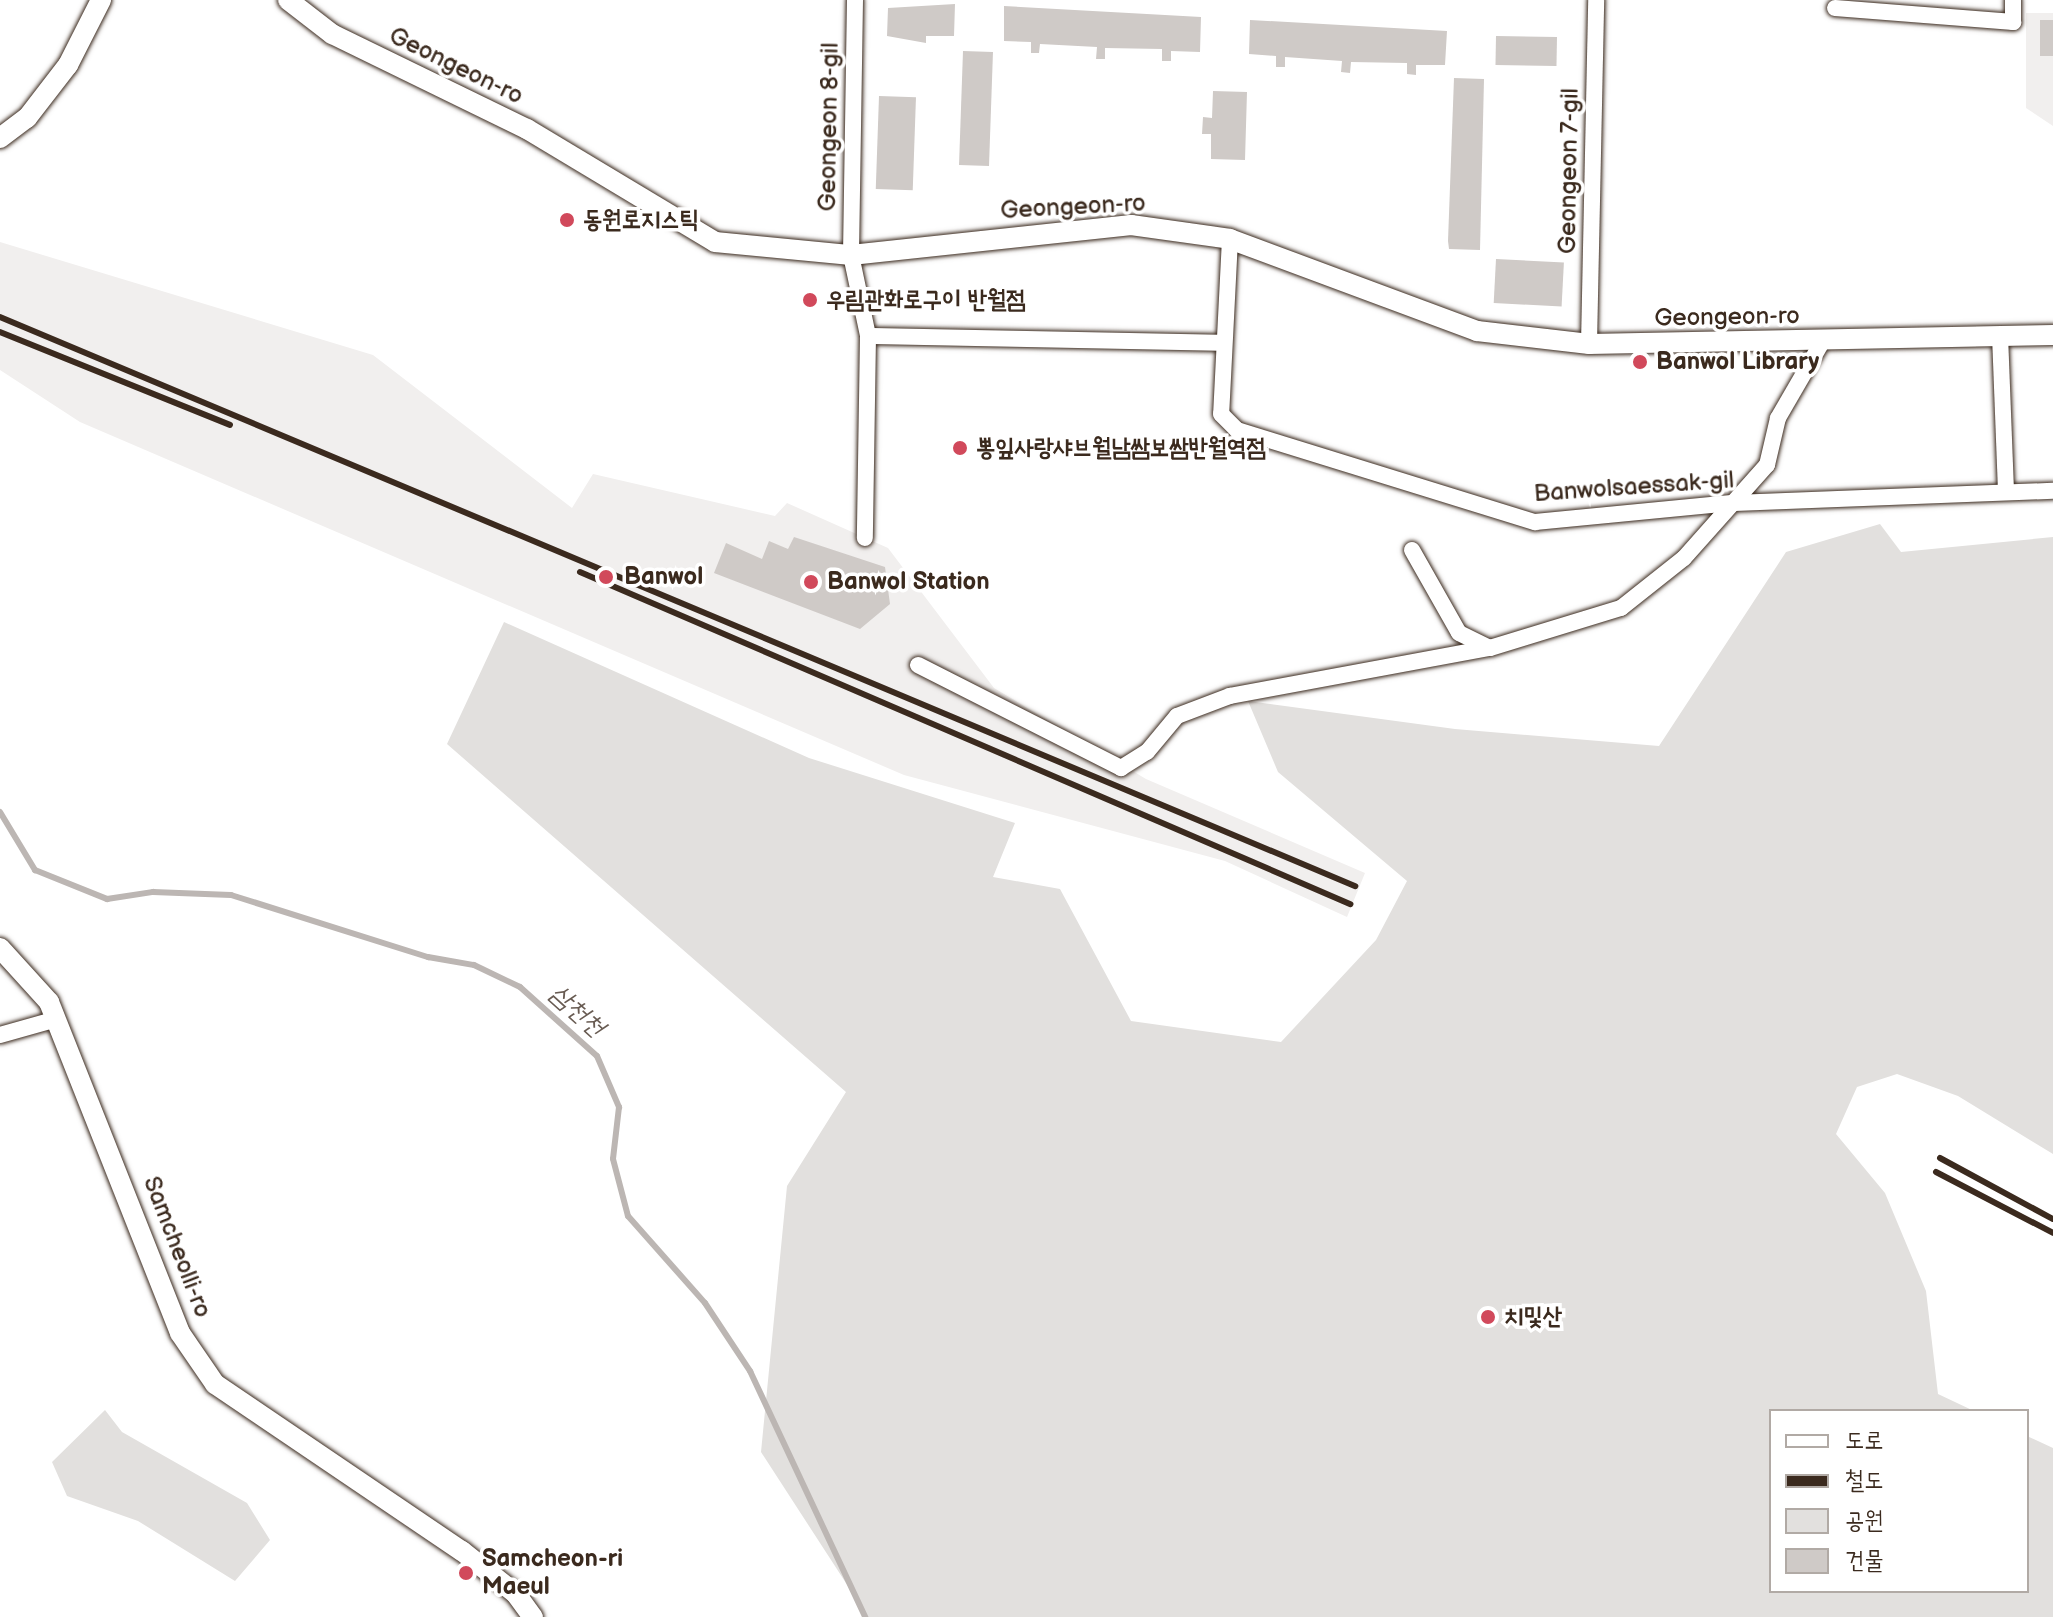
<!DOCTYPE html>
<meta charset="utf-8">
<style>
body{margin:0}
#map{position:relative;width:2053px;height:1617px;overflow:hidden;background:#fff;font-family:"Balsamiq Sans","Poor Story",sans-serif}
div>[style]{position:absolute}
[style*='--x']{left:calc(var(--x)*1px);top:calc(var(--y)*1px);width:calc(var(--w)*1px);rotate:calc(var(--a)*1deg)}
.built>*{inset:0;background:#f1efee}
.green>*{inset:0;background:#e2e0de}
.stream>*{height:6px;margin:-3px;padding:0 3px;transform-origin:3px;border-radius:3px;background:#bcb6b3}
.building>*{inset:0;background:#cfcac7;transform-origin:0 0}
.roads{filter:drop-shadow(0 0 2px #3b2a1e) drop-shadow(0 0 2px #3b2a1e)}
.minor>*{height:16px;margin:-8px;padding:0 8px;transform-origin:8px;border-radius:8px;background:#fff}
.tertiary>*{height:20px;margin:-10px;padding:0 10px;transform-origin:10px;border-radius:10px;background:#fff}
.rail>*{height:6px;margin:-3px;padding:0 3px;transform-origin:3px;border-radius:3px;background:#3b2a1e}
.dots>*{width:22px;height:22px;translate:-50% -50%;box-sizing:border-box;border:4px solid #fff;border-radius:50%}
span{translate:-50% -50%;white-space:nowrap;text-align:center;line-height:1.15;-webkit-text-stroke:7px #fff;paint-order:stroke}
.street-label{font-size:24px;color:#3b2a1e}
.poi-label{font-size:24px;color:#3b2a1e;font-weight:700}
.left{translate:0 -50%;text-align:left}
.water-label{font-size:26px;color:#685b52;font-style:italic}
.legend{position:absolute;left:1769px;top:1409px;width:260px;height:184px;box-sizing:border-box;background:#fff;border:2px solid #b1aaa5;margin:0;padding:10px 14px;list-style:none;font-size:24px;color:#3b2a1e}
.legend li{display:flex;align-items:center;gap:16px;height:40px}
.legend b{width:40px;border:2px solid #b1aaa5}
</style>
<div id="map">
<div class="built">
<div style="clip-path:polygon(2026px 13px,2053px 13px,2053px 126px,2026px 108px)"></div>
<div style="clip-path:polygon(0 242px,373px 355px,572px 508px,593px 474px,775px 516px,787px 503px,888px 548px,994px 688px,1146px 779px,1365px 873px,1347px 917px,1225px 861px,904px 775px,80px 422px,0 370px)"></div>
</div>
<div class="green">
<div style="clip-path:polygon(1880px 524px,1901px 552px,2053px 537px,2053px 1154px,1958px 1096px,1897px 1074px,1857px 1087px,1836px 1134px,1885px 1193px,1926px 1291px,1938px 1394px,1974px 1411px,1771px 1411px,1771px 1591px,2027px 1591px,2027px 1436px,2053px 1448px,2053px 1617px,868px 1617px,761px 1452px,787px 1186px,846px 1092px,447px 744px,504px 622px,809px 758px,1015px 823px,993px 877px,1060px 889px,1131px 1021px,1281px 1042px,1376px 940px,1407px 881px,1278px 772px,1248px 701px,1455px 729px,1659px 746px,1786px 552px)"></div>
<div style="clip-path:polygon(105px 1410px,122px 1432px,247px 1503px,270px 1540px,235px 1581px,138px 1521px,67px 1496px,52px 1462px)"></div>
</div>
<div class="stream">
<div style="--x:0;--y:812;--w:68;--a:58.9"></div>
<div style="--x:35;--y:870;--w:78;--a:21.9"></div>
<div style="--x:107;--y:899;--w:47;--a:-8.7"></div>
<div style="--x:153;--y:892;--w:78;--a:2.2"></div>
<div style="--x:231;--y:895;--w:207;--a:17.5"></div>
<div style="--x:428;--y:957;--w:47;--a:9.9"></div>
<div style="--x:474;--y:965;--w:51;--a:25.6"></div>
<div style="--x:520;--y:987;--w:103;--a:41.9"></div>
<div style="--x:597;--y:1056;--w:56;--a:66.7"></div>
<div style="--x:619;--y:1107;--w:52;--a:96.6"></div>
<div style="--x:613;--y:1159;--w:59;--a:75.3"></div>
<div style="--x:628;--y:1216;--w:116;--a:48.5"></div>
<div style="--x:705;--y:1303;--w:82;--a:56.5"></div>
<div style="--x:750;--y:1371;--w:272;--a:64.9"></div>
</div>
<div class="building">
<div style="clip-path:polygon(955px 4px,954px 36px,926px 36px,926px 43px,887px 36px,888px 8px)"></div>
<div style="clip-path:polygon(1004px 6px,1201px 17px,1200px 52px,1171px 51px,1171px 61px,1162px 61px,1162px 49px,1105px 48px,1105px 59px,1096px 59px,1097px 47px,1040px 44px,1039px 53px,1031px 53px,1031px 42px,1004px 41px)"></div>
<div style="clip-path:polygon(1250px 20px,1447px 31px,1445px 65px,1416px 65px,1416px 75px,1407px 74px,1407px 63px,1351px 62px,1350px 73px,1341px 72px,1342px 61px,1285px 57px,1285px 67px,1276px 67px,1276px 56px,1249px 54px)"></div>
<div style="left:2040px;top:20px;width:13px;height:36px"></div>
<div style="left:1496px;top:36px;width:61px;height:29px;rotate:1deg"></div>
<div style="left:963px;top:51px;width:30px;height:114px;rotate:2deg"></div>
<div style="clip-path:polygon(1454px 78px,1484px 79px,1480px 250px,1449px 249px,1448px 241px)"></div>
<div style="clip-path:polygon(1213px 91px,1247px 92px,1245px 160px,1211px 159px,1211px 134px,1202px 134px,1203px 117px,1212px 118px)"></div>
<div style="left:879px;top:96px;width:37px;height:93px;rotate:2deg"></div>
<div style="left:1496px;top:259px;width:68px;height:44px;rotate:3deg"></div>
<div style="clip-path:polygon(794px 537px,885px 567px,890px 604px,860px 629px,714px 573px,726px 543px,762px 559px,769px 541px,788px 549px)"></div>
</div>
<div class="roads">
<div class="minor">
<div style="--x:855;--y:0;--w:255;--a:90.9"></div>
<div style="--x:851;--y:255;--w:83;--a:78.1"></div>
<div style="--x:868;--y:336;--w:202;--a:90.9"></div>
<div style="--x:1835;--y:8;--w:179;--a:4.5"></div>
<div style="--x:2013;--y:22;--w:22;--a:-90"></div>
<div style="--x:1230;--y:239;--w:175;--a:92.9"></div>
<div style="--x:1221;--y:414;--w:23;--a:45"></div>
<div style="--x:1237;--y:430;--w:312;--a:17.2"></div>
<div style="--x:1535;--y:522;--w:200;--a:-5.5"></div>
<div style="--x:1734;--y:503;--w:319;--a:-2.2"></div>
<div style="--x:2000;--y:335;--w:156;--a:87.8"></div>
<div style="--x:868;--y:336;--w:356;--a:1.1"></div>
<div style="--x:1589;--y:344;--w:344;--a:-88.8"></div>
<div style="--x:1412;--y:550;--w:95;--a:60.5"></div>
<div style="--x:1459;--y:633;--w:34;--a:26"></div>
<div style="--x:918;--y:665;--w:228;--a:26.9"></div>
<div style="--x:1121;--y:768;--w:31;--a:-32"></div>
<div style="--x:1147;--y:752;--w:47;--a:-50.2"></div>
<div style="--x:1177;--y:716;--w:57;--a:-20.7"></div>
<div style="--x:1230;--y:696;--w:264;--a:-10.5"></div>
<div style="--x:1490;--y:648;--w:137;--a:-17"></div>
<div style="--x:1621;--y:608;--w:80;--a:-38.4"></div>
<div style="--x:1684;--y:558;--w:125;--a:-48.3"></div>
<div style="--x:1767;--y:465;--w:48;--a:-76.8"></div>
<div style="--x:1778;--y:418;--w:88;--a:-59.9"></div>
<div style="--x:0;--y:1035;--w:59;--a:-15.7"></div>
</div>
<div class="tertiary">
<div style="--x:288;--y:0;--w:56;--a:37.7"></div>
<div style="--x:332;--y:34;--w:217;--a:26"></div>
<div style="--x:527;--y:129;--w:219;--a:31"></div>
<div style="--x:715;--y:242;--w:137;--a:5.5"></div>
<div style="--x:851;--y:255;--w:282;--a:-6.1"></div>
<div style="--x:1131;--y:225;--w:100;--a:8"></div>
<div style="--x:1230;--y:239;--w:264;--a:20.4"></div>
<div style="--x:1477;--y:331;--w:113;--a:6.6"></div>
<div style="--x:1589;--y:344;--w:464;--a:-1.1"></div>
<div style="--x:0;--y:138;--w:34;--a:-37"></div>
<div style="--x:27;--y:118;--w:67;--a:-52.3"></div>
<div style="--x:68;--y:65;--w:73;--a:-63.1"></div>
<div style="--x:0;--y:948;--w:73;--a:47.8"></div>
<div style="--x:49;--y:1002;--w:356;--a:68.4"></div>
<div style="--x:180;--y:1333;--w:62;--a:55.5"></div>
<div style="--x:215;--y:1384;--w:298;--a:34.1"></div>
<div style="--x:462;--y:1551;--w:69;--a:38.5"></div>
<div style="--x:516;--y:1594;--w:29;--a:54"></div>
</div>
</div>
<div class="rail">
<div style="--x:0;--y:317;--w:1470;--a:22.78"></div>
<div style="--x:0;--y:332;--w:248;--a:22"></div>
<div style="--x:580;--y:572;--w:839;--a:23.32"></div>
<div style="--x:1940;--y:1158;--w:128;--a:28.4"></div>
<div style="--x:1936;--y:1172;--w:132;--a:27.5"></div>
</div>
<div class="dots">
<div style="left:567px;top:220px;background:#d1495b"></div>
<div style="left:810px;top:300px;background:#d1495b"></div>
<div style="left:1640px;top:362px;background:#d1495b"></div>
<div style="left:960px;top:448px;background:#d1495b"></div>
<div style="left:606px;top:577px;background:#d1495b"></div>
<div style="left:811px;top:582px;background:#d1495b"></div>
<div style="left:1488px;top:1317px;background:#d1495b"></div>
<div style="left:466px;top:1573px;background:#d1495b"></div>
</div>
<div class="street-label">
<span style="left:456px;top:66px;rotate:26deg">Geongeon-ro</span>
<span style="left:829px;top:127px;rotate:-89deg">Geongeon 8-gil</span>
<span style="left:1569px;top:171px;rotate:-89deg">Geongeon 7-gil</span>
<span style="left:1073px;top:207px;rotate:-3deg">Geongeon-ro</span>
<span style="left:1727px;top:317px;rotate:-1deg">Geongeon-ro</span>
<span style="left:1634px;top:487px;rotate:-4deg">Banwolsaessak-gil</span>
<span style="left:177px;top:1247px;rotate:69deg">Samcheolli-ro</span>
</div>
<div class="poi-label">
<span class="left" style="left:583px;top:220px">동원로지스틱</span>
<span class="left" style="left:826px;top:300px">우림관화로구이 반월점</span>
<span class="left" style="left:1656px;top:362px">Banwol Library</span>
<span class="left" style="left:976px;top:448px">뽕잎사랑샤브월남쌈보쌈반월역점</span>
<span class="left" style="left:624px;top:577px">Banwol</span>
<span class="left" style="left:827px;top:582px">Banwol Station</span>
<span class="left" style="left:1504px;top:1317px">치및산</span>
<span class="left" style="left:482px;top:1573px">Samcheon-ri<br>Maeul</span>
</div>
<div class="water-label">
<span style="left:577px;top:1011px;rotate:42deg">삼천천</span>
</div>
<ul class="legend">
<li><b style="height:10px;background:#fff"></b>도로</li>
<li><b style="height:10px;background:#3b2a1e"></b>철도</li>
<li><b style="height:22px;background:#e2e0de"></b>공원</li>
<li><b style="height:22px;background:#cfcac7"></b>건물</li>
</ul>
</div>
